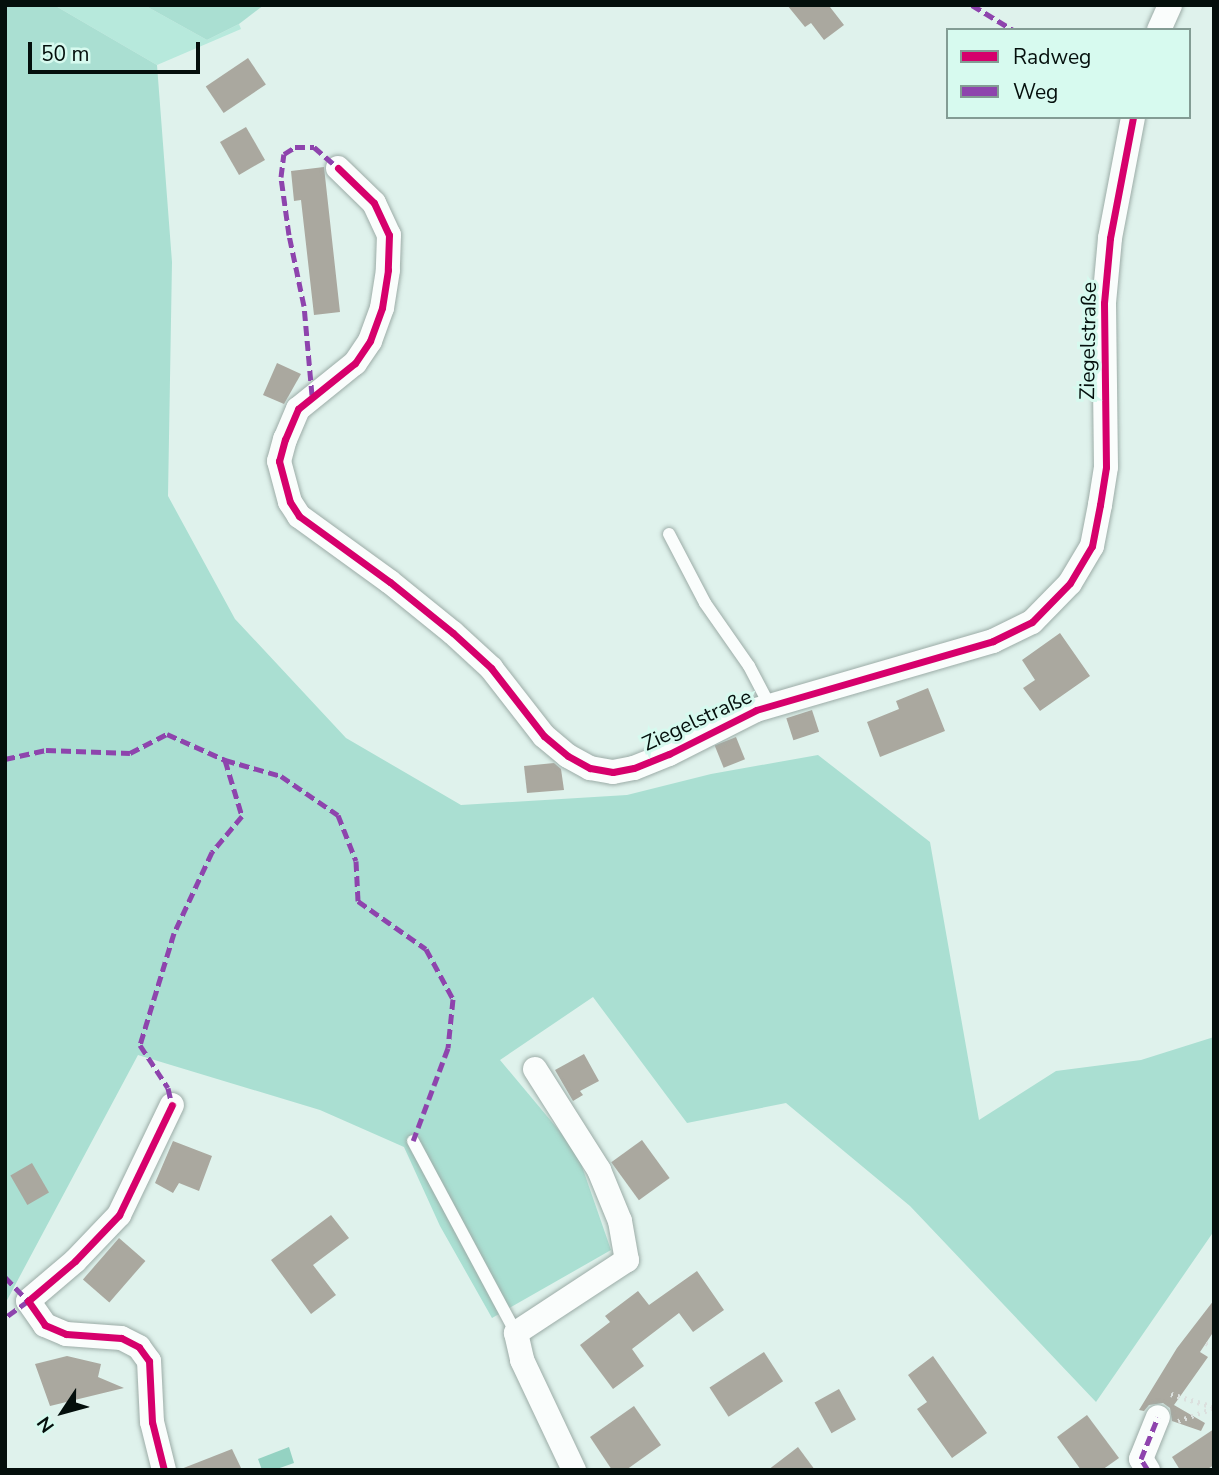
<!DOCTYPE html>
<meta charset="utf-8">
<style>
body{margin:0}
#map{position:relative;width:1219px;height:1475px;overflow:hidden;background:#dff2ec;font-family:"Nunito Sans",sans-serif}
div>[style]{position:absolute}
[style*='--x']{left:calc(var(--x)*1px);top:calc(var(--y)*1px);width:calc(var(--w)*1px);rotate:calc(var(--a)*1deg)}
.green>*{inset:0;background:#b7e9dc}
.forest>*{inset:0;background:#aadfd2}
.water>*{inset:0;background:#94d2c2}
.building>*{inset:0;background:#aaa89f;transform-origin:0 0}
.path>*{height:4.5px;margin-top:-2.25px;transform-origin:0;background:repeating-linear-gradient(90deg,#dbe0de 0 2px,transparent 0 7px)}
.roads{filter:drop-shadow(0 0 2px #9caca7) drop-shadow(0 0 2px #9caca7)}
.service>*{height:12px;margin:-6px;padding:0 6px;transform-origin:6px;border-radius:6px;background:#fafdfc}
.minor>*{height:24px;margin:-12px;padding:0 12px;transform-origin:12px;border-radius:12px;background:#fafdfc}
.quiet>*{height:5px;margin-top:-2.5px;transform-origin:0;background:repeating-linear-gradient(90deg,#8e44ad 0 10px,transparent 0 15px)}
.cycleway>*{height:7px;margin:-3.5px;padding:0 3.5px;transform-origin:3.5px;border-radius:3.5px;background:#d6006c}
span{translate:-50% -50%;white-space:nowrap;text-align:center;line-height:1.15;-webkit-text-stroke:6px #d7faef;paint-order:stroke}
.street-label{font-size:21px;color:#040f0c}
.frame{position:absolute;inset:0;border:7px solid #040f0c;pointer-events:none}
.legend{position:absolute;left:946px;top:28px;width:245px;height:91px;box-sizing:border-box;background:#d7faef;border:2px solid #839c94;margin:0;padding:9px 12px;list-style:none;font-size:21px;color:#040f0c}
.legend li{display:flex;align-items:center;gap:14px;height:35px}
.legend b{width:35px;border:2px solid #839c94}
.north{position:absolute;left:28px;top:1377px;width:70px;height:70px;-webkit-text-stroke:5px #d7faef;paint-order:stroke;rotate:234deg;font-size:19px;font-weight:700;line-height:28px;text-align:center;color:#040f0c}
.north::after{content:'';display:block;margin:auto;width:24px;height:32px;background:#040f0c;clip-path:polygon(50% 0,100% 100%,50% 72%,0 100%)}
.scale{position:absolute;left:28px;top:42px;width:172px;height:32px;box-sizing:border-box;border:4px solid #040f0c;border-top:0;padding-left:9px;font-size:21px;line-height:24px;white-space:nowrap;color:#040f0c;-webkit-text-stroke:5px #d7faef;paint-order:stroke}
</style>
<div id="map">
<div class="green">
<div style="clip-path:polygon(54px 5px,144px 5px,207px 40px,239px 24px,241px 29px,157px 65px)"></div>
</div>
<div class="forest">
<div style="clip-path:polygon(5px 5px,54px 5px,157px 65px,172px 262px,168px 496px,235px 619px,346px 738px,461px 805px,627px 795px,711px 774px,818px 755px,930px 842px,979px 1120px,1056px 1071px,1141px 1060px,1214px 1037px,1214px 1231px,1096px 1402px,910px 1206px,786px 1103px,687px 1123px,593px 997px,500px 1060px,577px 1152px,611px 1250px,492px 1318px,440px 1226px,404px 1147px,320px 1110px,138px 1055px,5px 1304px)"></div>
<div style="clip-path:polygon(144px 5px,264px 5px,239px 24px,207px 40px)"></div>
</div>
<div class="water">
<div style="clip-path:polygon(289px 1447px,294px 1463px,274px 1470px,262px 1470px,258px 1459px)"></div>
</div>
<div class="building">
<div style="clip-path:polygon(787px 5px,833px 5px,830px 7px,844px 25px,824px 40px,811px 23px,805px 27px)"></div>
<div style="left:248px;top:58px;width:32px;height:51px;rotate:56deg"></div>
<div style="left:246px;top:127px;width:38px;height:30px;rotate:60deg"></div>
<div style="clip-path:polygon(324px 167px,340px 312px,314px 315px,301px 200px,294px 201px,291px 171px)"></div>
<div style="clip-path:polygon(277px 363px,301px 374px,284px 404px,263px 395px)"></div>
<div style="clip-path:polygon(1060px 633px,1090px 676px,1040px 711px,1023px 688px,1035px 680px,1022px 660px)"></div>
<div style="clip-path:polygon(928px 688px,945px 731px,880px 757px,867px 722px,899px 709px,896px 701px)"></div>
<div style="left:812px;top:710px;width:23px;height:27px;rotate:72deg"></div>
<div style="left:736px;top:737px;width:24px;height:23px;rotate:68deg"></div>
<div style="clip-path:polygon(554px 763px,561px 769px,564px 790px,527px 793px,524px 766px)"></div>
<div style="clip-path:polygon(584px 1054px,599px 1081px,580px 1091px,583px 1095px,573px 1101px,555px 1070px)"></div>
<div style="left:642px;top:1140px;width:47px;height:38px;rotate:54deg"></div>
<div style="clip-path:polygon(173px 1141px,212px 1156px,199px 1191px,179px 1183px,173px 1193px,155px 1183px)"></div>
<div style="left:32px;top:1163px;width:34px;height:25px;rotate:60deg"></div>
<div style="clip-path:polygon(331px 1215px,349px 1238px,313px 1265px,336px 1295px,311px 1314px,271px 1260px)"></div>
<div style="left:119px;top:1238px;width:35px;height:55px;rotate:41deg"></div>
<div style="clip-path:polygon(697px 1271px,724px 1310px,693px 1332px,679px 1313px,632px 1349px,644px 1366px,613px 1389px,580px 1345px,610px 1322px,605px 1316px,638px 1291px,649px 1305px)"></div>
<div style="clip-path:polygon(1214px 1300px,1214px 1331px,1200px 1352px,1208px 1357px,1174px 1405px,1205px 1423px,1201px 1431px,1172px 1421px,1170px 1408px,1163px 1403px,1149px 1405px,1144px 1411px,1139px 1410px,1177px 1348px)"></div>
<div style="left:764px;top:1352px;width:35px;height:65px;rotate:57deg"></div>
<div style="clip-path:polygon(67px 1356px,101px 1364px,98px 1377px,124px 1388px,50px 1406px,35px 1364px)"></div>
<div style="clip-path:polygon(933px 1356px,987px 1433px,952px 1458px,917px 1409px,927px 1402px,908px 1375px)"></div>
<div style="left:839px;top:1389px;width:35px;height:28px;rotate:61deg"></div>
<div style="clip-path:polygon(634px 1406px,661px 1445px,626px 1470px,612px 1470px,590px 1437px)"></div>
<div style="clip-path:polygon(1087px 1415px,1119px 1458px,1102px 1470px,1081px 1470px,1057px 1437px)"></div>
<div style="clip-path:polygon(1214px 1429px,1214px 1465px,1206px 1470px,1180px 1470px,1172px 1457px)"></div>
<div style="clip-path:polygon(798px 1447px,815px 1470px,768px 1470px)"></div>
<div style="clip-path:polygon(232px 1449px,242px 1470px,181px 1470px,181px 1469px)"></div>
</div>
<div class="path">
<div style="--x:1206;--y:1343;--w:9;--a:21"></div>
<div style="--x:1171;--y:1394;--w:45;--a:16.8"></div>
<div style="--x:1178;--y:1421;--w:38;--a:-20"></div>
</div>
<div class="roads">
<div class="service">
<div style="--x:669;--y:534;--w:78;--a:62.4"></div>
<div style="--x:705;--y:603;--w:77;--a:55.1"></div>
<div style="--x:749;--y:666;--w:45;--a:62.3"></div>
<div style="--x:413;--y:1141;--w:218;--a:61.8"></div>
</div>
<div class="minor">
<div style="--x:1159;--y:30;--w:27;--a:-66"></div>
<div style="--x:338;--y:168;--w:50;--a:44.2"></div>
<div style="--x:374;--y:203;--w:35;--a:65"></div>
<div style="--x:389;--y:235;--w:35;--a:92"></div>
<div style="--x:388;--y:270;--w:38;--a:99"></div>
<div style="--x:382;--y:308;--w:35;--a:110"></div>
<div style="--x:370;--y:341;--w:27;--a:124"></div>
<div style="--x:355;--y:363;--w:73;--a:141.1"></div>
<div style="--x:298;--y:409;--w:33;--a:113"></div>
<div style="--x:285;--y:439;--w:23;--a:105"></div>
<div style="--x:279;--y:461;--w:42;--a:75"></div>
<div style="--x:290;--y:502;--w:17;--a:57"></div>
<div style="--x:299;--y:516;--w:112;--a:36"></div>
<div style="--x:390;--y:582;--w:81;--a:39"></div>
<div style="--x:453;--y:633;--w:52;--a:42.6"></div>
<div style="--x:491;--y:668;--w:86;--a:52.1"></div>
<div style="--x:544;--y:736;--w:31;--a:40"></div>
<div style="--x:568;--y:756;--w:25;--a:29"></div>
<div style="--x:590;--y:768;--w:23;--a:10"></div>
<div style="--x:613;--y:772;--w:21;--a:-11"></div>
<div style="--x:634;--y:768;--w:38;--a:-22"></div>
<div style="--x:669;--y:754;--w:97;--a:-26.8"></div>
<div style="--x:756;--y:710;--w:247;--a:-16.2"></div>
<div style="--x:993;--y:641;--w:43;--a:-26"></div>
<div style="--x:1032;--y:622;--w:54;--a:-45.7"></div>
<div style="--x:1070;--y:583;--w:43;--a:-59.3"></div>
<div style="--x:1092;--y:546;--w:42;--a:-79"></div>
<div style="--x:1100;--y:505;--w:38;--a:-81"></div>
<div style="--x:1106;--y:467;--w:164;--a:-90.7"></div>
<div style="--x:1104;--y:303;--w:65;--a:-84.7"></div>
<div style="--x:1110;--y:238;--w:123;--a:-79.2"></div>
<div style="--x:535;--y:1069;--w:120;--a:57.6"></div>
<div style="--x:599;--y:1170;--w:55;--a:67.6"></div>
<div style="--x:620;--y:1221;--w:40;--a:80"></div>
<div style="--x:627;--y:1260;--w:133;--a:146.7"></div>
<div style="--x:516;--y:1333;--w:28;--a:77"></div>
<div style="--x:522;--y:1360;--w:122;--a:64.7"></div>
<div style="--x:164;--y:1470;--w:49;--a:-104"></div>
<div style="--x:152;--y:1422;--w:61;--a:-92.8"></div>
<div style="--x:149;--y:1361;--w:17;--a:-126"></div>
<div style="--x:139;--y:1347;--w:20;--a:-153"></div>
<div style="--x:121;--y:1338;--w:55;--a:-175.8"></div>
<div style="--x:66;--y:1334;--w:23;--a:-157"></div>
<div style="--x:45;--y:1325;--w:29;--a:-125"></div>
<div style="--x:28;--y:1301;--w:62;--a:-40.4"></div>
<div style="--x:75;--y:1261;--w:64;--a:-46.3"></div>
<div style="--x:119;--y:1215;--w:122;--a:-64.3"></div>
<div style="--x:1148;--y:1470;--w:13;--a:-122"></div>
<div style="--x:1141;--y:1459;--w:45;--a:-68"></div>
</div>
</div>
<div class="quiet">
<div style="--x:972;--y:5;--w:48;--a:31.4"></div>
<div style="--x:312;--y:395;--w:89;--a:-95.1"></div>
<div style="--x:304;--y:306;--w:73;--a:-101.9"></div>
<div style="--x:289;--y:235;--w:59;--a:-97.9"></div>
<div style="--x:281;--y:177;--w:23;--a:-83"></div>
<div style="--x:284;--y:154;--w:13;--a:-32"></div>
<div style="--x:295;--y:147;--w:19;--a:0"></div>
<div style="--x:314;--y:147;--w:32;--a:41"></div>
<div style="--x:5;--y:759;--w:42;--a:-12.4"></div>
<div style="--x:46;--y:750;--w:84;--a:2"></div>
<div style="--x:130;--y:753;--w:42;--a:-27.2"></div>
<div style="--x:167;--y:734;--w:64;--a:24.1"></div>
<div style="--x:225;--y:760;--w:59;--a:73.1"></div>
<div style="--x:242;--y:816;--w:47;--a:129.8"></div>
<div style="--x:212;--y:852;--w:89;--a:115.1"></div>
<div style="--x:174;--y:933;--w:117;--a:106.9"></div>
<div style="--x:140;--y:1045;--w:51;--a:56.9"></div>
<div style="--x:168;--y:1088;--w:17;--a:77"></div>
<div style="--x:225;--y:760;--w:58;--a:15.9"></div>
<div style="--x:281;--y:776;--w:69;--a:34.4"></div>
<div style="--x:338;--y:815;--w:49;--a:68.6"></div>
<div style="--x:356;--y:861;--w:40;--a:87.1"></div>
<div style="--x:358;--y:901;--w:83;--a:35.2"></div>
<div style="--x:426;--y:949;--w:57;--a:61.6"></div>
<div style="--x:453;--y:999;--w:49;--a:95.8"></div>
<div style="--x:448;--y:1048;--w:99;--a:110.6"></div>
<div style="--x:5;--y:1277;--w:33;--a:46"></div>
<div style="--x:28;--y:1301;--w:29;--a:144"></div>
<div style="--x:1148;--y:1470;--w:13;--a:-122"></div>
<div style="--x:1141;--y:1459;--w:45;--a:-68"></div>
</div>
<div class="cycleway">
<div style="--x:338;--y:168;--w:50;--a:44.2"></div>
<div style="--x:374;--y:203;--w:35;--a:65"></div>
<div style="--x:389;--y:235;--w:35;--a:92"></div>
<div style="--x:388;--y:270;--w:38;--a:99"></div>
<div style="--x:382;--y:308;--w:35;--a:110"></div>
<div style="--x:370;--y:341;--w:27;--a:124"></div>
<div style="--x:355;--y:363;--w:73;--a:141.1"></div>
<div style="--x:298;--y:409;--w:33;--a:113"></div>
<div style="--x:285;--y:439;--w:23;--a:105"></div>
<div style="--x:279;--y:461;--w:42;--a:75"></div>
<div style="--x:290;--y:502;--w:17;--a:57"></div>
<div style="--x:299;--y:516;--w:112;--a:36"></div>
<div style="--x:390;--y:582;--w:81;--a:39"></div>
<div style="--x:453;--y:633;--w:52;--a:42.6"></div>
<div style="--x:491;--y:668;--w:86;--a:52.1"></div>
<div style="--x:544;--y:736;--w:31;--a:40"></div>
<div style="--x:568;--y:756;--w:25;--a:29"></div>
<div style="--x:590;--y:768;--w:23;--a:10"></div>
<div style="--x:613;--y:772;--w:21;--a:-11"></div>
<div style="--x:634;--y:768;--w:38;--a:-22"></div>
<div style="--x:669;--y:754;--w:97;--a:-26.8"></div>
<div style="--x:756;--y:710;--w:247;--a:-16.2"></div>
<div style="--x:993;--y:641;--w:43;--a:-26"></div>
<div style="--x:1032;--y:622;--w:54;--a:-45.7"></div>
<div style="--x:1070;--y:583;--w:43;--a:-59.3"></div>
<div style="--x:1092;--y:546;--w:42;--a:-79"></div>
<div style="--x:1100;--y:505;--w:38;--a:-81"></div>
<div style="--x:1106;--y:467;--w:164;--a:-90.7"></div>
<div style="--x:1104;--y:303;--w:65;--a:-84.7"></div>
<div style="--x:1110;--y:238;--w:123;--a:-79.2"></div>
<div style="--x:164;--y:1470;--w:49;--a:-104"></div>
<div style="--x:152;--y:1422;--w:61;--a:-92.8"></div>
<div style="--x:149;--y:1361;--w:17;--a:-126"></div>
<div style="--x:139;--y:1347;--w:20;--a:-153"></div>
<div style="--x:121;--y:1338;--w:55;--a:-175.8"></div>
<div style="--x:66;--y:1334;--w:23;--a:-157"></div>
<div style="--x:45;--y:1325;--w:29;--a:-125"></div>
<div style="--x:28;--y:1301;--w:62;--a:-40.4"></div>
<div style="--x:75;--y:1261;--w:64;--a:-46.3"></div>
<div style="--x:119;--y:1215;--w:122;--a:-64.3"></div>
</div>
<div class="street-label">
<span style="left:1088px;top:341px;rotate:-89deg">Ziegelstraße</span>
<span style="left:697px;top:720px;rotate:-25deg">Ziegelstraße</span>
</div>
<div class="frame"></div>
<ul class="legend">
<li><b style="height:9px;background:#d6006c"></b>Radweg</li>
<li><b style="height:9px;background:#8e44ad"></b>Weg</li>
</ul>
<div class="north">N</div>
<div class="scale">50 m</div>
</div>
